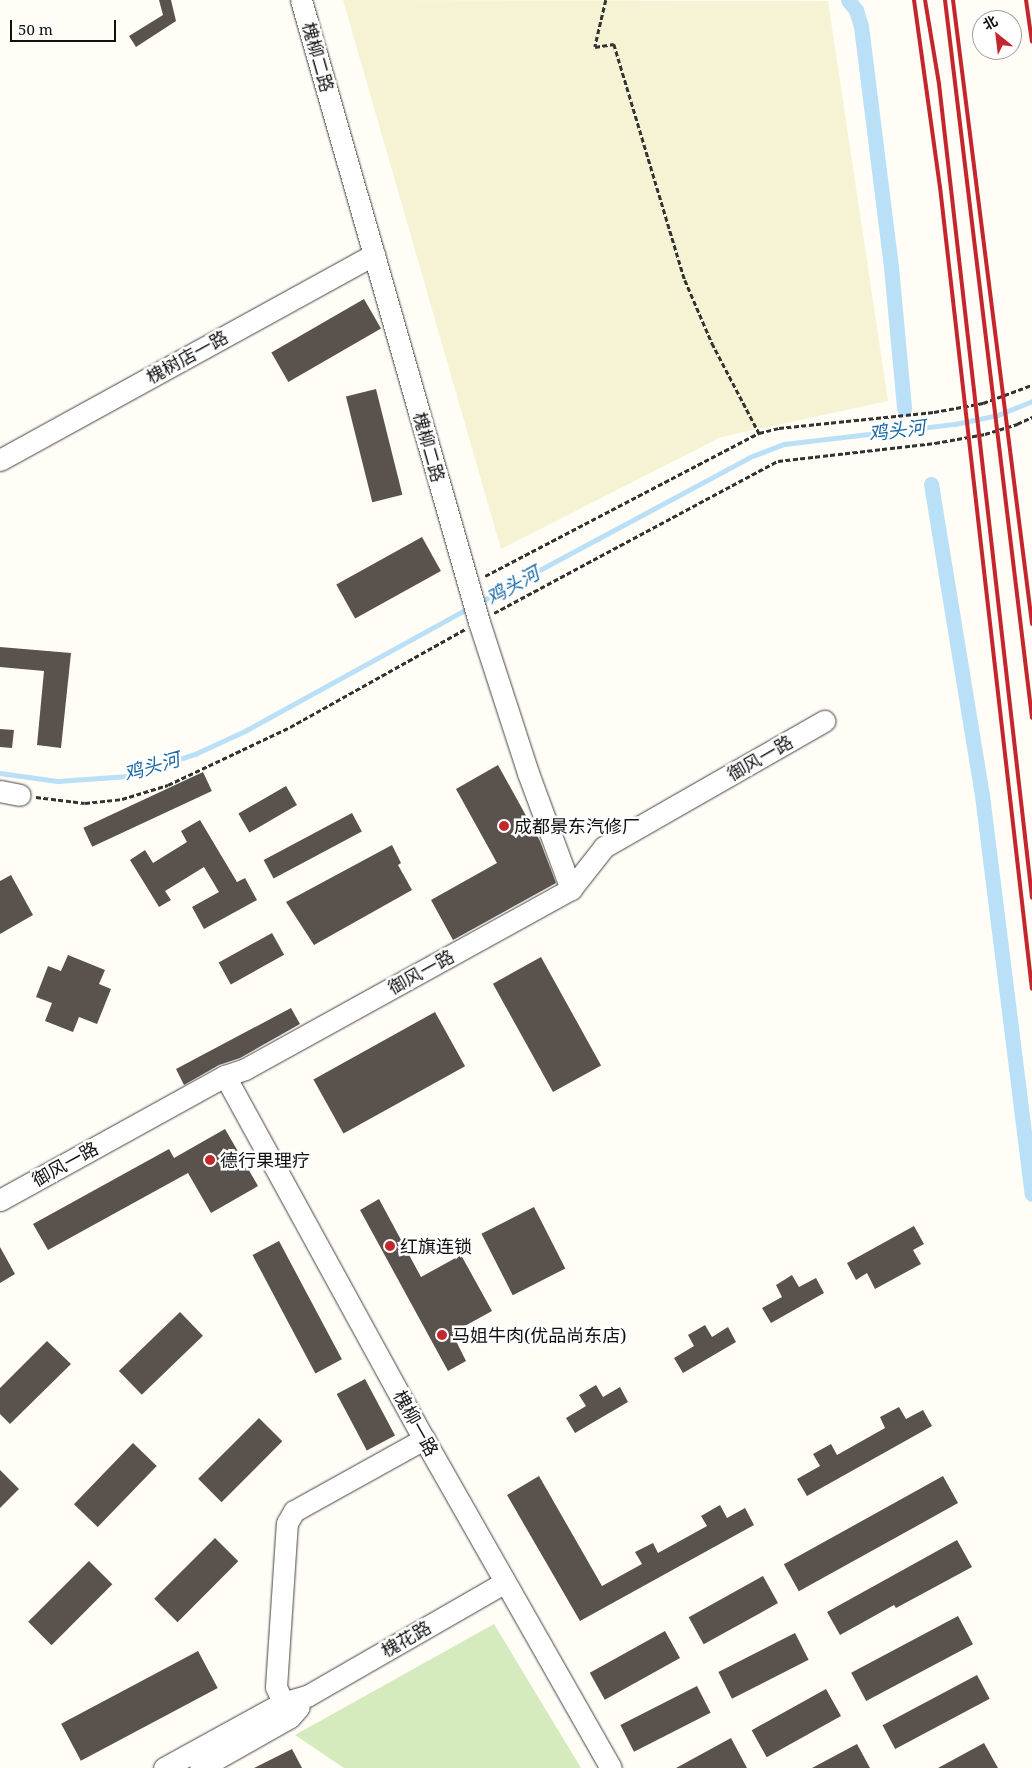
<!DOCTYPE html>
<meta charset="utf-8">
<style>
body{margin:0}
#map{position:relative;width:1032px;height:1768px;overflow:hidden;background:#fffdf5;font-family:"Noto Serif","Noto Sans SC",serif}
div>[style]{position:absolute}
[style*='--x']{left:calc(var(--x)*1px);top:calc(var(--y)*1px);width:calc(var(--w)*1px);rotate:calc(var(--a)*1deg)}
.farmland>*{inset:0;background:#f6f3d4}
.green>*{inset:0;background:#d5ebbd}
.stream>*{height:4.5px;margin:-2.25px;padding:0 2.25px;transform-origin:2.25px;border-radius:2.25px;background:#b9e0f7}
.canal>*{height:15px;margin:-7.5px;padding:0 7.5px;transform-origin:7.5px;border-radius:7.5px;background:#b9e0f7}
.building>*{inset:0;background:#5a524d;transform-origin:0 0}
.path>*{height:2.5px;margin-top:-1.25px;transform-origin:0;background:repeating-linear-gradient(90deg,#333 0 5px,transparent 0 7.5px)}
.roads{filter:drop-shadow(0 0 1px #444) drop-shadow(0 0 1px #444)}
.minor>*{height:21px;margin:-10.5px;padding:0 10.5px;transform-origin:10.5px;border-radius:10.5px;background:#fff}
.rail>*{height:4px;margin:-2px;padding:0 2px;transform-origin:2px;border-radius:2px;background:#c4262e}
.dots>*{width:14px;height:14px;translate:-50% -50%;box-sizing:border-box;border:2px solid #fff;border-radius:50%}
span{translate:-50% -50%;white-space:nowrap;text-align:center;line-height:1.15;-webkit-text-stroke:5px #fff;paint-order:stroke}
.street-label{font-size:18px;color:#111}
.poi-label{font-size:18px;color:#111}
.left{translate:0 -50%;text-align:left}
.water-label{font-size:19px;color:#1768a6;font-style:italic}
.north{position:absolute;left:972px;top:10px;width:50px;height:50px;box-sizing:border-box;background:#fff;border:1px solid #a0a0a0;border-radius:50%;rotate:331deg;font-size:14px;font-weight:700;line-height:20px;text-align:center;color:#111}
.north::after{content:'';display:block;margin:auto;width:18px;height:22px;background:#c4262e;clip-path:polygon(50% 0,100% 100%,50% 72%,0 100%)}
.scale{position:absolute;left:10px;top:20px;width:106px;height:22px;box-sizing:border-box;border:2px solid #111;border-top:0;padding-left:6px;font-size:15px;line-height:18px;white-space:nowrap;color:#111;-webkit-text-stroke:4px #fff;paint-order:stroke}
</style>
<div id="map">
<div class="farmland">
<div style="clip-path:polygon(343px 0,828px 1px,888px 401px,721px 437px,501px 549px)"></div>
</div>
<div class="green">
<div style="clip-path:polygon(494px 1624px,581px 1768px,344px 1768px,295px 1735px)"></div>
</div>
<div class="stream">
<div style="--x:480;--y:602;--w:306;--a:-28.2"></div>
<div style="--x:750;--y:457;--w:36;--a:-21"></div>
<div style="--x:784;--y:444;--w:172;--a:-6.7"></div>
<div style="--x:955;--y:424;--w:44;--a:-11.8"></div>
<div style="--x:998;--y:415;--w:37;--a:-22"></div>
<div style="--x:0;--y:773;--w:59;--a:7.9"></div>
<div style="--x:58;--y:781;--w:70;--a:-4.1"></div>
<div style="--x:128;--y:776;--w:71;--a:-18.2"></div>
<div style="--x:195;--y:754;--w:55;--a:-24.7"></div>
<div style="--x:245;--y:731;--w:256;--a:-28.8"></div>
</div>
<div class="canal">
<div style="--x:848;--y:0;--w:13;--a:51"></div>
<div style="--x:856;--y:10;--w:17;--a:73"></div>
<div style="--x:861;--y:26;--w:243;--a:82.9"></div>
<div style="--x:891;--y:267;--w:142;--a:84.7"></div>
<div style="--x:931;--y:484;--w:315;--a:80.7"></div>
<div style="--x:982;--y:795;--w:402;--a:82.9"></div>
</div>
<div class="building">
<div style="clip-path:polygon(159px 0,171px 0,176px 21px,136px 47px,129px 36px,163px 15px)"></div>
<div style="left:364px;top:299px;width:34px;height:107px;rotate:60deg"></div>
<div style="left:376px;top:389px;width:109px;height:31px;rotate:76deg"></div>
<div style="left:422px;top:537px;width:39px;height:98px;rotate:61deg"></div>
<div style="clip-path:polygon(0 647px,71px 653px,61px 748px,37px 745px,44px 671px,0 667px)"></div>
<div style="clip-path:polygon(0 729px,14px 730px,12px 748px,0 747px)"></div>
<div style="clip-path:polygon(498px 765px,540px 841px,556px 883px,453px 940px,431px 900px,497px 863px,456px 789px)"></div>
<div style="left:203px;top:772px;width:21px;height:132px;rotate:65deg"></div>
<div style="left:286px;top:786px;width:22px;height:55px;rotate:60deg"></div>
<div style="left:352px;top:813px;width:21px;height:100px;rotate:62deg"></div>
<div style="clip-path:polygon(200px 820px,237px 882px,245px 878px,257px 900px,204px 929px,192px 907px,219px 892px,204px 867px,165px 891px,171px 900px,159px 907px,130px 860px,145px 850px,153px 863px,187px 842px,181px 831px)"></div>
<div style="clip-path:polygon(392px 845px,401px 863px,398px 865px,412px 890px,314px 945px,286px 902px)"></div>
<div style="clip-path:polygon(11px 875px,33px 915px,0 934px,0 881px)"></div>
<div style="left:272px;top:933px;width:25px;height:61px;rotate:61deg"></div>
<div style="clip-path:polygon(68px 955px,105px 970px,99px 984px,111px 989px,97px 1024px,79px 1017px,73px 1032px,45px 1021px,52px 1003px,36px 997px,48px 966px,61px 971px)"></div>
<div style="left:541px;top:957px;width:124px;height:55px;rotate:61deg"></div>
<div style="clip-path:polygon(291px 1008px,300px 1024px,240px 1058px,219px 1065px,184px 1085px,176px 1069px)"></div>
<div style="left:435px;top:1012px;width:62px;height:139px;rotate:61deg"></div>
<div style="clip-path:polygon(225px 1129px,258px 1186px,211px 1213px,188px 1173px,48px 1250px,33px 1224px,169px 1149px,174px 1158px)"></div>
<div style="clip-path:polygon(379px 1199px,421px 1277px,461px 1255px,492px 1311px,452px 1333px,466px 1361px,448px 1371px,360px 1210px)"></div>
<div style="left:534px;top:1207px;width:69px;height:59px;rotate:63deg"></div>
<div style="clip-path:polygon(914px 1226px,924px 1244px,913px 1250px,921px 1264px,875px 1289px,867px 1273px,856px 1280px,847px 1263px)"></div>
<div style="left:279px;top:1241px;width:134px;height:30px;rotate:62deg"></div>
<div style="clip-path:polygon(0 1247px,15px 1274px,0 1283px)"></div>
<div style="clip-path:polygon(792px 1275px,799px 1287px,816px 1278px,824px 1293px,771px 1323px,762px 1308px,782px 1297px,776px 1285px)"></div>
<div style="left:180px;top:1312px;width:33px;height:85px;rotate:46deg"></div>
<div style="clip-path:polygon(705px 1325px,712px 1337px,728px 1327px,736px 1342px,683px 1373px,674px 1358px,694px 1346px,688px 1335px)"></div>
<div style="clip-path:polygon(47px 1341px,71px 1364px,10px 1424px,0 1414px,0 1388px)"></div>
<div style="left:365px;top:1379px;width:64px;height:32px;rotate:62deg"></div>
<div style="clip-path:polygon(596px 1385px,603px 1397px,620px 1387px,628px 1402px,575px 1433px,566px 1418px,586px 1406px,579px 1395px)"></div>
<div style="clip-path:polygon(899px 1407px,906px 1419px,923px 1410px,932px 1426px,807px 1496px,797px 1479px,820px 1466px,813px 1454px,831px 1444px,837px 1455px,885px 1428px,880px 1417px)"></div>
<div style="left:259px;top:1418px;width:33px;height:86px;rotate:45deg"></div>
<div style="left:133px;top:1443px;width:33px;height:85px;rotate:44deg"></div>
<div style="clip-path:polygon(0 1470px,19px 1489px,0 1508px)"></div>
<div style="clip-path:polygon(539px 1476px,602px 1586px,642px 1564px,635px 1552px,653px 1543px,658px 1553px,707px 1526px,701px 1516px,720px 1505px,727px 1518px,745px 1508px,754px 1525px,580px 1621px,507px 1495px)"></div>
<div style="left:943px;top:1476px;width:31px;height:182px;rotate:61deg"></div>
<div style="left:215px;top:1538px;width:33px;height:86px;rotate:45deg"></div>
<div style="clip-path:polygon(957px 1540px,972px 1567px,896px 1608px,894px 1605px,840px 1635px,827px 1612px)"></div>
<div style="left:89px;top:1561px;width:33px;height:86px;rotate:45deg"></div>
<div style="left:763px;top:1576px;width:31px;height:85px;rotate:61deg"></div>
<div style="left:958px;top:1616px;width:32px;height:121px;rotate:62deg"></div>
<div style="left:665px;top:1631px;width:31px;height:86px;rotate:61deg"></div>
<div style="left:795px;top:1633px;width:30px;height:86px;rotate:63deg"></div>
<div style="left:198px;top:1651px;width:42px;height:155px;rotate:62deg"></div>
<div style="left:977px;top:1675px;width:27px;height:107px;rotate:62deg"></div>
<div style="left:697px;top:1686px;width:30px;height:86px;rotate:63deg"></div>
<div style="left:826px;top:1689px;width:31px;height:85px;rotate:61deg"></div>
<div style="clip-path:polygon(731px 1738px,747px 1768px,676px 1768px)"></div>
<div style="clip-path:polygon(984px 1743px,998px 1768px,938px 1768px)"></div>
<div style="clip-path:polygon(857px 1744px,870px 1768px,812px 1768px)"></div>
<div style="clip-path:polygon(292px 1749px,302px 1768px,254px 1768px)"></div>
</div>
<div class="path">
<div style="--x:606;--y:0;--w:48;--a:103.2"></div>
<div style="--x:595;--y:47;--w:19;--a:-9"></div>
<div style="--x:614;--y:44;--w:246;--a:73.3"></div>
<div style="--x:685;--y:280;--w:69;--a:66.8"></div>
<div style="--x:712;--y:343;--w:102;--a:62.4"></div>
<div style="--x:485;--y:576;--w:309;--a:-27.6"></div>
<div style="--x:759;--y:433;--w:21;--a:-14"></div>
<div style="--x:779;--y:428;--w:156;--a:-5.9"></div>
<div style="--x:934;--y:412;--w:50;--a:-10.4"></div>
<div style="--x:983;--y:403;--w:52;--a:-20.2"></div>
<div style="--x:494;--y:613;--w:322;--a:-28.2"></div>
<div style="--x:778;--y:461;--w:158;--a:-6.5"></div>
<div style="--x:935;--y:443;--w:51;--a:-10.2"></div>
<div style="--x:985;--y:434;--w:34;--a:-17"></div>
<div style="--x:1017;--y:424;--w:17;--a:-25"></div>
<div style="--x:36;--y:797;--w:49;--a:7"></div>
<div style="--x:85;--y:803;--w:37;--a:-6"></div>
<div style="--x:122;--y:799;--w:48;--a:-16.9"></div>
<div style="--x:168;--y:785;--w:135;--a:-25.4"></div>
<div style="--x:290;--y:727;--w:201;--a:-29.2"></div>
</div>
<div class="roads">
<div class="minor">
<div style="--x:301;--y:0;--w:647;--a:74.03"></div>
<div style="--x:479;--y:622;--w:159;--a:72"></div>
<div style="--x:528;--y:773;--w:124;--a:69.7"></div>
<div style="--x:0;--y:460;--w:427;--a:-28.8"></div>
<div style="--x:0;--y:791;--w:20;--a:11"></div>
<div style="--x:225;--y:1076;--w:414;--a:61.3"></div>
<div style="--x:424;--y:1439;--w:378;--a:60.4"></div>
<div style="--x:0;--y:1200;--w:257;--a:-28.9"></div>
<div style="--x:225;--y:1076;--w:21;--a:-19"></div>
<div style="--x:245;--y:1069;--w:372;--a:-28.9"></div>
<div style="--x:571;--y:889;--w:53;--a:-51.8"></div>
<div style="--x:604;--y:847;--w:254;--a:-29.8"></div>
<div style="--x:290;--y:1717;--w:33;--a:-115"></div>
<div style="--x:276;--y:1687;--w:164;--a:-86.2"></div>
<div style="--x:287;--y:1523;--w:14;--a:-60"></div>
<div style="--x:294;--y:1511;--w:149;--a:-29"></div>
<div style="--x:164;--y:1768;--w:135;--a:-28.8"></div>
<div style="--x:282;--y:1703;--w:26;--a:-16"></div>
<div style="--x:307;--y:1696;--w:228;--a:-29.9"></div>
<div style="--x:200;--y:1768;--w:103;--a:-29.5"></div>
<div style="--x:290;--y:1717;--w:13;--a:-48"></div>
</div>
</div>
<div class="rail">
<div style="--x:914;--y:0;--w:189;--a:82.1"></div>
<div style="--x:940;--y:187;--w:807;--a:83.46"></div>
<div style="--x:925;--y:0;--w:85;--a:80.5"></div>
<div style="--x:939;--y:84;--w:819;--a:83.48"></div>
<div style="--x:945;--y:0;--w:723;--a:83.09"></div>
<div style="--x:953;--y:0;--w:629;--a:82.78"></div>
<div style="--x:1026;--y:0;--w:42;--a:81.9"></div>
</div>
<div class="dots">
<div style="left:504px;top:826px;background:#c4262e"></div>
<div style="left:210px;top:1160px;background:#c4262e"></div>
<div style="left:390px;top:1246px;background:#c4262e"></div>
<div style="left:442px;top:1335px;background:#c4262e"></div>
</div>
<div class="street-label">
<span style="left:318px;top:57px;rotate:74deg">槐柳二路</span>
<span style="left:187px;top:357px;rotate:-29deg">槐树店一路</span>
<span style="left:429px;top:447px;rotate:74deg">槐柳二路</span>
<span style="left:760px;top:758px;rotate:-30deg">御风一路</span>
<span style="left:421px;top:972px;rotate:-29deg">御风一路</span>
<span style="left:65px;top:1164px;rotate:-29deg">御风一路</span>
<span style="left:416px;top:1423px;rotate:61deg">槐柳一路</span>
<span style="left:406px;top:1639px;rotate:-30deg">槐花路</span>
</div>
<div class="poi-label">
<span class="left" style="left:514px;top:826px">成都景东汽修厂</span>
<span class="left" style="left:220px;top:1160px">德行果理疗</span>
<span class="left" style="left:400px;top:1246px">红旗连锁</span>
<span class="left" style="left:452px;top:1335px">马姐牛肉(优品尚东店)</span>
</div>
<div class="water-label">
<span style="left:897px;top:431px;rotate:-7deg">鸡头河</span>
<span style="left:513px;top:586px;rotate:-29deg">鸡头河</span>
<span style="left:152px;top:767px;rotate:-16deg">鸡头河</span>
</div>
<div class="north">北</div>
<div class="scale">50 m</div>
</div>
